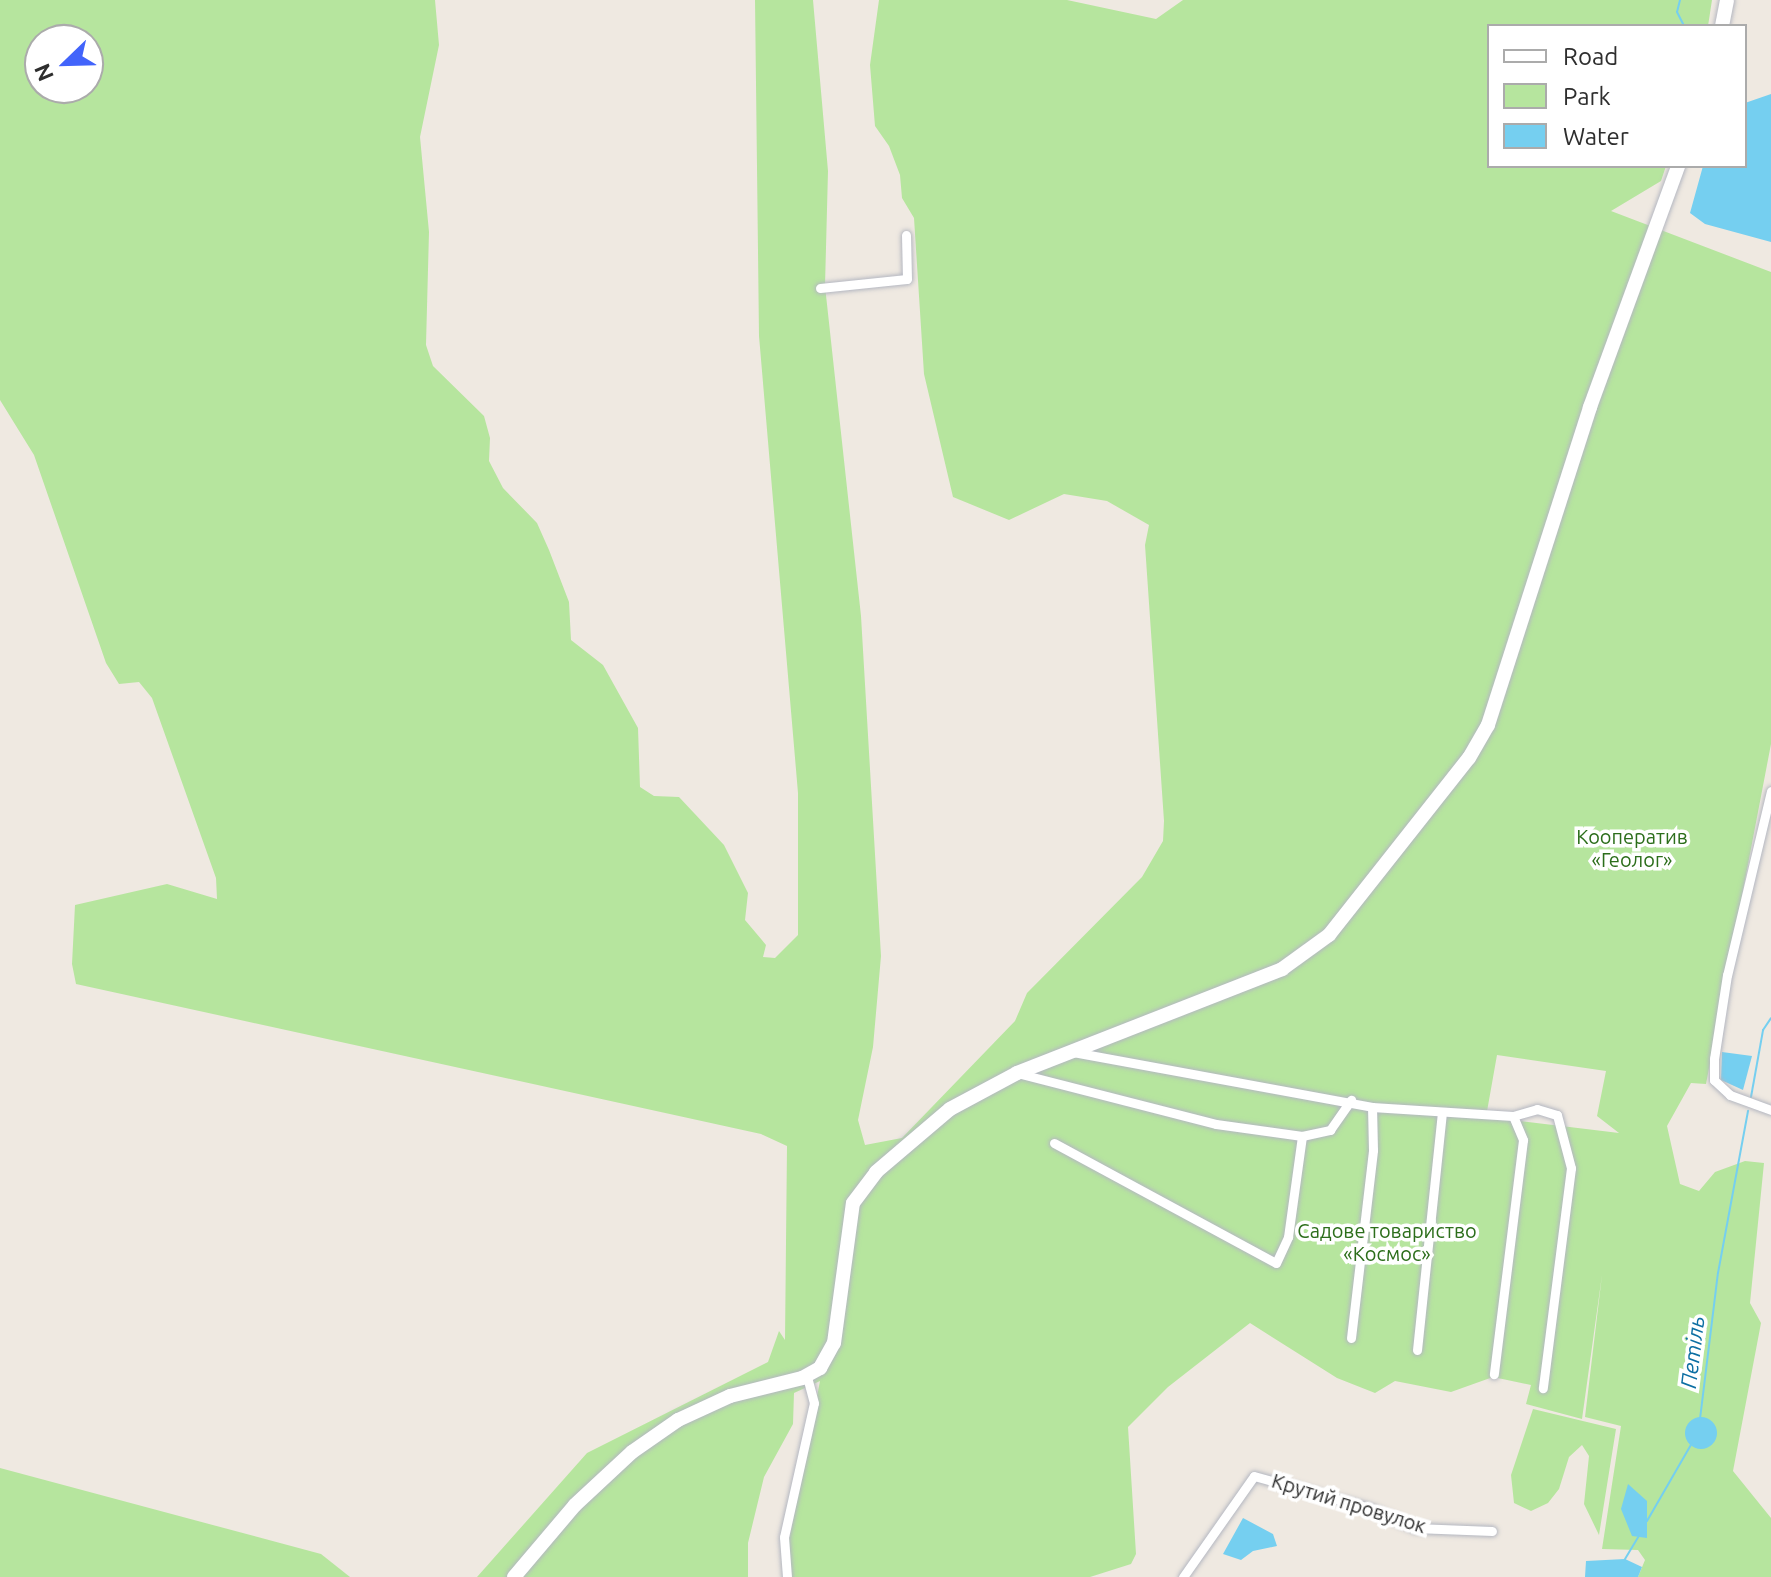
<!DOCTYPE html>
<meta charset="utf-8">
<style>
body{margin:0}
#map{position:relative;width:1771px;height:1577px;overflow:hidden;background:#efe9e1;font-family:Ubuntu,sans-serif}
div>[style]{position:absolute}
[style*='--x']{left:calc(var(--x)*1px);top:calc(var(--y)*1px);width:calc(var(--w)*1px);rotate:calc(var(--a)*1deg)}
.green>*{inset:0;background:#b6e59e}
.water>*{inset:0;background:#75cff0}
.round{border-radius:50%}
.stream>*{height:2px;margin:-1px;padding:0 1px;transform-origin:1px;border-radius:1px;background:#75cff0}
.roads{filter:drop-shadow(0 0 2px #b4b7c1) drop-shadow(0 0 2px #b4b7c1)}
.street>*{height:9px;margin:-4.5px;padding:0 4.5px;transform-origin:4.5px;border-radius:4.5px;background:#fff}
.secondary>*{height:14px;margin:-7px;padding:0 7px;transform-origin:7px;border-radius:7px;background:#fff}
span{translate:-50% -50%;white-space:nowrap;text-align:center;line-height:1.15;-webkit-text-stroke:7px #fff;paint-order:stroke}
.park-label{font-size:20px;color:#2c6e1b}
.street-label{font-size:20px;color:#2e2e2e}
.water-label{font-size:22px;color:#0d6fa3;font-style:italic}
.legend{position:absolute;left:1487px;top:24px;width:260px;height:144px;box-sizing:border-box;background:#fff;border:2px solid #ababab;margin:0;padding:10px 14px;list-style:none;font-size:24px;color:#2e2e2e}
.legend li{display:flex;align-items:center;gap:16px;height:40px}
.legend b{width:40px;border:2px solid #ababab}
.north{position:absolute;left:24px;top:24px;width:80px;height:80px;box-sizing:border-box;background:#fff;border:2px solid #ababab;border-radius:50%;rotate:247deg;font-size:22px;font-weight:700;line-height:32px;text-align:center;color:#2e2e2e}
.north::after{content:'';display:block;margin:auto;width:28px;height:36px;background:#4264fb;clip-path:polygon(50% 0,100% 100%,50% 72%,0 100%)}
</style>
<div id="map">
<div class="green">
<div style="clip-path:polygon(evenodd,0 0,435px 0,439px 45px,420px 137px,429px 232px,426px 345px,433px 366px,484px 416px,490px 438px,489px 461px,503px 488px,537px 523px,549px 550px,569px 602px,571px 640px,603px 665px,638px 728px,640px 787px,654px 796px,679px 797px,724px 845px,748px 893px,745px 920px,766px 945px,763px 957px,775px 958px,798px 935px,798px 793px,759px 336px,755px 0,813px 0,828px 171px,825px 286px,861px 616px,881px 956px,873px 1047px,858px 1120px,865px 1145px,902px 1138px,1015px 1021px,1027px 993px,1142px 877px,1163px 841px,1164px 821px,1145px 545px,1149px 525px,1107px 501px,1064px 494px,1009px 520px,953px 497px,924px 374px,914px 218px,902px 198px,900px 175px,889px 146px,875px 126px,870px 65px,879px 0,1067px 0,1156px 19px,1183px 0,1712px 0,1708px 26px,1489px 26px,1489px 166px,1666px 166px,1661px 181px,1611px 211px,1771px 272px,1771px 744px,1706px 1084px,1691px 1083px,1667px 1126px,1680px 1184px,1699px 1191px,1715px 1172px,1745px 1161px,1764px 1163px,1750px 1303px,1761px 1323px,1733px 1471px,1771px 1518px,1771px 1577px,1638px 1577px,1645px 1560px,1638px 1550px,1602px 1549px,1621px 1426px,1585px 1417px,1602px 1275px,1582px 1419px,1526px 1404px,1531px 1385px,1493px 1377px,1451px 1392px,1395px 1381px,1375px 1393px,1337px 1378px,1250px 1323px,1168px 1387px,1128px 1427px,1136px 1554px,1131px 1564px,1090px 1577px,791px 1577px,788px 1546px,820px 1381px,794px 1393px,793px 1424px,764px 1477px,748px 1543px,748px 1577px,477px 1577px,587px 1453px,768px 1362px,779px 1331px,785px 1340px,787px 1146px,761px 1134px,76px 984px,72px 964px,75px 905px,167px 884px,217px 899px,216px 878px,152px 698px,139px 682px,119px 684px,106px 663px,34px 455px,0 400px,0 0,40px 40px,88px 40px,88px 88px,40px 88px,40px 40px,0 0,1497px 1055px,1606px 1071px,1597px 1116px,1619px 1133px,1486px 1117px,1497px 1055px)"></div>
<div style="clip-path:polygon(1533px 1409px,1616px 1429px,1599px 1535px,1584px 1504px,1589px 1456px,1582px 1445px,1569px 1457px,1559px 1489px,1548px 1503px,1531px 1511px,1514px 1503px,1511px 1475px)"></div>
<div style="clip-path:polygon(0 1468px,321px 1554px,350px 1577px,0 1577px)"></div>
</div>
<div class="water">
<div style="clip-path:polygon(1771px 94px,1771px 242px,1705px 224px,1690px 213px,1703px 166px,1745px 166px,1745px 103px)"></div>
<div style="clip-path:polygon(1722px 1052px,1752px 1056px,1743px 1090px,1721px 1080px)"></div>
<div class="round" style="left:1685px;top:1417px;width:32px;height:32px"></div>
<div style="clip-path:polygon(1628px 1484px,1647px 1501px,1647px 1538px,1632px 1536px,1621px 1509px)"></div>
<div style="clip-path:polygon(1243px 1518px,1273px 1534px,1277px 1546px,1253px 1551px,1241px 1560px,1223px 1554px)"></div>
<div style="clip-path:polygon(1625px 1559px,1642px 1567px,1638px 1577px,1585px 1577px,1586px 1561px)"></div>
</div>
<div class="stream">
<div style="--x:1680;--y:0;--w:12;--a:104"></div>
<div style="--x:1677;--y:12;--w:16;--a:63"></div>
<div style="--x:1751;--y:1097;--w:68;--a:-79.8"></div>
<div style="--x:1763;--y:1030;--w:14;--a:-56"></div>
<div style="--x:1700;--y:1419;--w:147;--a:-83"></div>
<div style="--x:1718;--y:1273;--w:165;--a:-79.5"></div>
<div style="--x:1647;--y:1521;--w:90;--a:-60"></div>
<div style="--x:1625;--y:1559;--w:26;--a:-59"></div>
</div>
<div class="roads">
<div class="street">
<div style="--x:820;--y:288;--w:87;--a:-5.9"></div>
<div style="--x:907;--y:279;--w:44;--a:-91.3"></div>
<div style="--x:1771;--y:791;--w:189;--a:103.4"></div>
<div style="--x:1727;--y:975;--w:85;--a:98.8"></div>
<div style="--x:1714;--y:1059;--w:21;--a:90"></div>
<div style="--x:1714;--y:1080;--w:22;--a:43"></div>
<div style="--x:1730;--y:1095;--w:44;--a:20.1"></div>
<div style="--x:1073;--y:1052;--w:304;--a:10.4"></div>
<div style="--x:1372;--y:1107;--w:141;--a:3.7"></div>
<div style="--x:1513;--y:1116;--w:26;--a:67"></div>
<div style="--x:1523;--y:1140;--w:236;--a:97.1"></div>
<div style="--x:1017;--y:1073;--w:205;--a:14.4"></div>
<div style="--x:1216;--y:1124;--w:87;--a:7.9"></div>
<div style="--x:1302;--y:1136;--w:29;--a:-12"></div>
<div style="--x:1330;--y:1130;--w:37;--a:-55"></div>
<div style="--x:1513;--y:1116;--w:25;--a:-16"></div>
<div style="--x:1537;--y:1109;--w:21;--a:17"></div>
<div style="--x:1557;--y:1115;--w:55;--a:75.2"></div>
<div style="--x:1571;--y:1168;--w:222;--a:97.3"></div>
<div style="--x:1054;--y:1143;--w:252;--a:28.4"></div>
<div style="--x:1276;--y:1263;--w:29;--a:-65"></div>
<div style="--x:1288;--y:1237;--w:102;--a:-82.1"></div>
<div style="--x:1351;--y:1338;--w:189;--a:-83.3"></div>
<div style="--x:1373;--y:1150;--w:43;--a:-91.3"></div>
<div style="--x:1417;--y:1350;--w:237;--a:-84"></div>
<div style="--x:787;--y:1577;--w:40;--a:-94.3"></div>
<div style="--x:784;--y:1537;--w:137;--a:-77.4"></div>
<div style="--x:814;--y:1403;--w:28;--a:-105"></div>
<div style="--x:1183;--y:1577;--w:123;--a:-54.9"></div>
<div style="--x:1254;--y:1476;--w:119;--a:15.5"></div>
<div style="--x:1369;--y:1508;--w:50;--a:23.5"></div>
<div style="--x:1415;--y:1528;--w:77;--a:2.2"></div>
</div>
<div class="secondary">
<div style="--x:1722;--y:26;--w:26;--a:-79"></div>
<div style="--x:514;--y:1577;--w:94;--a:-49.7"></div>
<div style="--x:575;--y:1505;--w:78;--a:-42.9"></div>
<div style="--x:632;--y:1452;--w:56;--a:-34.8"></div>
<div style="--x:678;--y:1420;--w:57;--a:-24.8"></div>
<div style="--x:730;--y:1396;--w:74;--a:-14"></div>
<div style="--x:802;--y:1378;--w:21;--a:-29"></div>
<div style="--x:820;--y:1368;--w:29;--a:-61"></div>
<div style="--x:834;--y:1343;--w:141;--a:-82.3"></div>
<div style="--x:853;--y:1203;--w:39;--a:-53"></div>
<div style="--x:876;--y:1172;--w:97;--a:-40.4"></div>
<div style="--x:950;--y:1109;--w:76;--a:-28.2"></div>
<div style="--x:1017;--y:1073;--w:285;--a:-21.4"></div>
<div style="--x:1282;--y:969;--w:58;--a:-35.9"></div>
<div style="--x:1329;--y:935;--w:226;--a:-51.7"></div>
<div style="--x:1469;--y:758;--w:38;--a:-60"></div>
<div style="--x:1488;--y:725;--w:334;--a:-72.2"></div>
<div style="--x:1590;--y:407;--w:257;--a:-69.9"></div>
</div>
</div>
<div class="park-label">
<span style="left:1632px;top:848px">Кооператив<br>«Геолог»</span>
<span style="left:1387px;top:1242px">Садове товариство<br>«Космос»</span>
</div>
<div class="street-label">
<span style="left:1349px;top:1503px;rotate:17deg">Крутий провулок</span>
</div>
<div class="water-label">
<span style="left:1692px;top:1352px;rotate:-83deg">Петіль</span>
</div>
<ul class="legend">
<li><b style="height:10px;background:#fff"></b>Road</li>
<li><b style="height:22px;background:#b6e59e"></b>Park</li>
<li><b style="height:22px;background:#75cff0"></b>Water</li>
</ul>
<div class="north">N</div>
</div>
